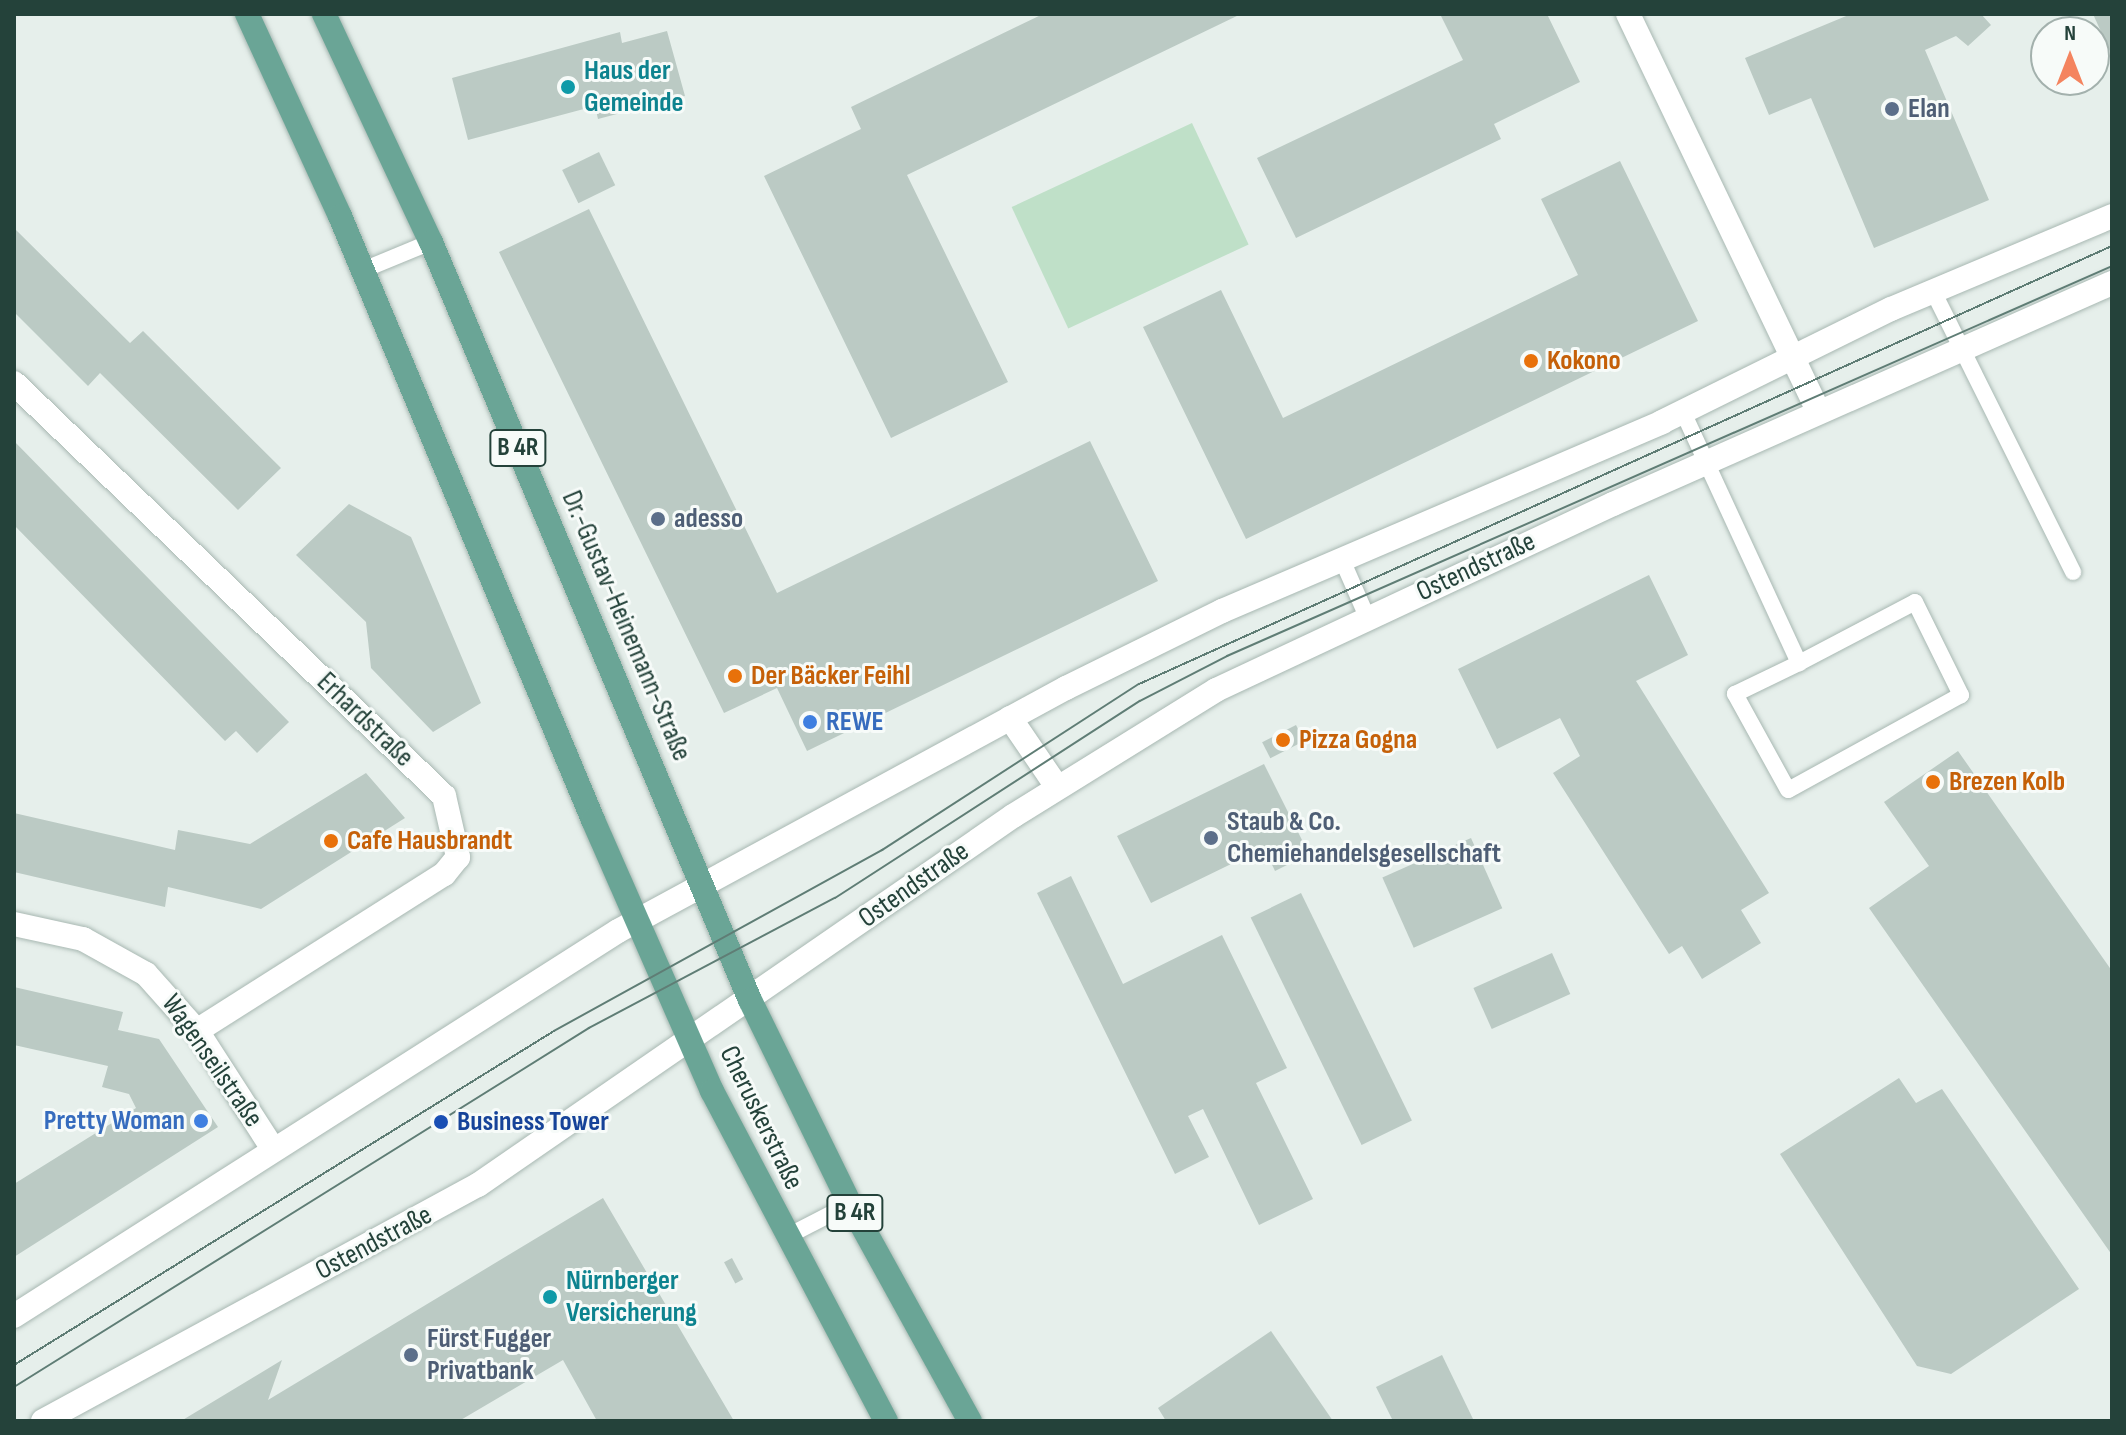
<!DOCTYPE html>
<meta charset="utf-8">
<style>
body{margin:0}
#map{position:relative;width:2126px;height:1435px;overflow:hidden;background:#e6efeb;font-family:"Sofia Sans Condensed",sans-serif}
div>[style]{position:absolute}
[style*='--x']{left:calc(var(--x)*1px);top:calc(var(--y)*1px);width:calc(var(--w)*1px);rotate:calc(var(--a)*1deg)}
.green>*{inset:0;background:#bfe0c8;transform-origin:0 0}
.building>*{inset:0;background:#bbcac4;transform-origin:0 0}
.roads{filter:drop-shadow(0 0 2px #a8b8b2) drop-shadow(0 0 2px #a8b8b2)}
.service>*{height:16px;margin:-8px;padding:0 8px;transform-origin:8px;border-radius:8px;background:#fff}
.minor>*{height:24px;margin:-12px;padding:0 12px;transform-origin:12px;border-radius:12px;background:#fff}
.secondary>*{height:24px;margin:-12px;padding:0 12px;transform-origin:12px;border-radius:12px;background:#fff}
.primary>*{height:24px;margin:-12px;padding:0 12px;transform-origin:12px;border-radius:12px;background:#6aa596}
.tram>*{height:2px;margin:-1px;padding:0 1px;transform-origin:1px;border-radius:1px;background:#5f7d75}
.dots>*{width:22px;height:22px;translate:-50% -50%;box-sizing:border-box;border:4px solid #f7fbf9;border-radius:50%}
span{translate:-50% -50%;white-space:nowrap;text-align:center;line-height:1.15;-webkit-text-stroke:6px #f7fbf9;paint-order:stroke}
.shield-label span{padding:2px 6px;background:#f7fbf9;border:2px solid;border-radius:6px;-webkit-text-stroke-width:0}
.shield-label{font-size:26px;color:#24423a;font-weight:700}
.culture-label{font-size:28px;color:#0d838f;font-weight:700}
.left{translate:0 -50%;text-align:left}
.service-label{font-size:28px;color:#4e5e75;font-weight:700}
.food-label{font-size:28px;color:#c56008;font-weight:700}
.street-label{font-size:28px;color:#24423a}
.shop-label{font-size:28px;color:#366cbe;font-weight:700}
.right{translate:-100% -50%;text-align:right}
.transit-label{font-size:28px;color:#164399;font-weight:700}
.frame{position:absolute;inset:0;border:16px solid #24423a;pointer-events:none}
.north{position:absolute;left:2030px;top:16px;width:80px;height:80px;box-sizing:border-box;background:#f7fbf9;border:2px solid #a3b1ad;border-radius:50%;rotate:0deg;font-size:22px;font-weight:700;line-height:32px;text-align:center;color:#24423a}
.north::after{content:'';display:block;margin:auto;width:28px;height:36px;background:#f4845f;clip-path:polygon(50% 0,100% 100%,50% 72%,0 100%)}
</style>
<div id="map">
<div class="green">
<div style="left:1192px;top:123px;width:134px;height:199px;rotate:65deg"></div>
</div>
<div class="building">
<div style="clip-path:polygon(1043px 14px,1241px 14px,907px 175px,1008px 382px,891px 438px,764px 176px,861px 129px,851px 107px)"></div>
<div style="clip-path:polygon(1440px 14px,1547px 14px,1580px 82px,1494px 124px,1501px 139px,1296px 238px,1257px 158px,1463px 60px)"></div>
<div style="clip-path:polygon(1851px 14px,1981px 14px,1991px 25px,1968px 46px,1956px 36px,1925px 50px,1989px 200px,1874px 248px,1811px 98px,1769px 115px,1745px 58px)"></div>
<div style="clip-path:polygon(2093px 14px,2112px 14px,2112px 56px)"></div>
<div style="clip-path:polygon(667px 31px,685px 96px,598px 119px,595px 106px,468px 140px,452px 78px,620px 32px,622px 43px)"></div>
<div style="left:599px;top:152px;width:37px;height:41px;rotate:64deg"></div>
<div style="clip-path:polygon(1620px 161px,1698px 321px,1246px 539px,1143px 327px,1221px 290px,1283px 418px,1578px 275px,1541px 199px)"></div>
<div style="clip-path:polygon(589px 209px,777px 593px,1090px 441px,1158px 581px,807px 751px,777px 688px,724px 713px,499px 252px)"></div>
<div style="clip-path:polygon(14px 228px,130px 343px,143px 331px,281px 468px,238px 510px,100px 373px,88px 386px,14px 312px)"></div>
<div style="clip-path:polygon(14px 441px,289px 722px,257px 753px,236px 731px,225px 741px,14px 525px)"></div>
<div style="clip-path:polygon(349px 504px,411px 537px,481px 703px,433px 732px,371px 668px,366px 622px,296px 555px)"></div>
<div style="clip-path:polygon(1649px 575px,1688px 655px,1636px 681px,1769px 893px,1741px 910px,1761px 943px,1702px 979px,1682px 946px,1669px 954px,1553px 773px,1580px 756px,1560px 718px,1497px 749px,1458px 669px)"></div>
<div style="left:1296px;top:725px;width:18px;height:38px;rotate:63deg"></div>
<div style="clip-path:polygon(1958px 751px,2112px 971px,2112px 1255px,1869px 908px,1929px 866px,1884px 802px)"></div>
<div style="clip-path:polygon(1264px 764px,1309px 854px,1275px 871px,1264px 848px,1151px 903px,1117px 836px)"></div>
<div style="clip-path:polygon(366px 773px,405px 818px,261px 909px,168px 887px,165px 907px,14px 872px,14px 813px,175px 850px,178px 830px,250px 844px)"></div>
<div style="left:1471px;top:838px;width:77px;height:97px;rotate:66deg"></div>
<div style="clip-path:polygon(1071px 876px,1123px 984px,1222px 935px,1287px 1068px,1256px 1083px,1313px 1199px,1259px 1225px,1203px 1109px,1188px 1116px,1209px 1157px,1175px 1174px,1037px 893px)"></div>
<div style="left:1301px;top:893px;width:253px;height:56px;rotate:64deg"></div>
<div style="left:1552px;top:953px;width:45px;height:86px;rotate:66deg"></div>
<div style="clip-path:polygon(14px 987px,123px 1012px,118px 1030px,159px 1039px,218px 1127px,14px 1257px,14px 1184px,136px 1108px,129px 1094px,102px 1087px,108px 1066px,14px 1045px)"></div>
<div style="clip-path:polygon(1899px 1078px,1916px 1103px,1942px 1089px,2079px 1289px,1951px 1374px,1917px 1366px,1780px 1154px)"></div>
<div style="clip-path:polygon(603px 1198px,734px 1421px,597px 1421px,563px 1360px,459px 1421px,181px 1421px,282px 1360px,268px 1400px)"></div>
<div style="left:732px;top:1258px;width:24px;height:9px;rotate:62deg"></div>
<div style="clip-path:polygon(1271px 1331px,1333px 1421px,1166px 1421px,1158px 1408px)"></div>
<div style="clip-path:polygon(1442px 1355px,1474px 1421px,1393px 1421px,1376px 1387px)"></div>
</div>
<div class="roads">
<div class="service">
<div style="--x:363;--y:270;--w:74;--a:-22.4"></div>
<div style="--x:1933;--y:291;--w:314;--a:63.5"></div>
<div style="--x:1683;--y:412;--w:277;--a:65.2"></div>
<div style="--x:1799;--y:663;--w:131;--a:-27.7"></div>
<div style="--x:1915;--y:602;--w:104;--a:63.7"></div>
<div style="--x:1961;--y:695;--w:197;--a:151.2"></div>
<div style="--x:1788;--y:790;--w:110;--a:-118.9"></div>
<div style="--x:1735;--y:694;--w:71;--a:-25.8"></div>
<div style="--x:1343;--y:562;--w:60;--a:66.4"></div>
<div style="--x:786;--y:1237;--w:72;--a:-27.3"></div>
</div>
<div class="minor">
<div style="--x:1628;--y:14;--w:441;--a:64.4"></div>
<div style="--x:14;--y:383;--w:596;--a:43.84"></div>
<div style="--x:444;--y:796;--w:63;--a:77.1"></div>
<div style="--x:458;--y:857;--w:22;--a:129"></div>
<div style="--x:444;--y:874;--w:293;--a:147.6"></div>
<div style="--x:14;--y:924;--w:71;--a:12.3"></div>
<div style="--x:83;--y:939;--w:72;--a:29.1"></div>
<div style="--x:146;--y:974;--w:76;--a:48.2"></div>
<div style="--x:197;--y:1031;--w:140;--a:57.2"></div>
</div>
<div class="secondary">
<div style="--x:1010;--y:718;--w:83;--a:55.7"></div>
<div style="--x:14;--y:1316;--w:716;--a:-32.51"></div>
<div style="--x:618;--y:931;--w:510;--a:-28.48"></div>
<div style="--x:1066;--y:688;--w:174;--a:-26.3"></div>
<div style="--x:1222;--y:611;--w:479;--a:-23.2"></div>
<div style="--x:1662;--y:422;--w:255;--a:-26.3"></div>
<div style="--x:1891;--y:309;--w:240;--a:-22.8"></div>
<div style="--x:43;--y:1421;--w:495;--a:-28.5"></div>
<div style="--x:478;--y:1185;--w:650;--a:-34.59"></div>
<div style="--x:1013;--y:816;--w:239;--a:-31.8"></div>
<div style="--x:1216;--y:690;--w:438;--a:-25.1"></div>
<div style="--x:1613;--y:504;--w:546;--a:-23.89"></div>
</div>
<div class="primary">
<div style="--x:247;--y:14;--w:222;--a:65.3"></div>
<div style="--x:340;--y:216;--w:655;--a:67.27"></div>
<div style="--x:593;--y:820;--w:296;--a:66.3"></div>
<div style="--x:712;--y:1091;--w:373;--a:62.2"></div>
<div style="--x:324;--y:14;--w:252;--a:64.9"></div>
<div style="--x:431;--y:242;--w:822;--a:67.18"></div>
<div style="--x:750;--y:1000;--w:227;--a:63.9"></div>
<div style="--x:850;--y:1204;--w:248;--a:61.1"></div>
</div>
</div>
<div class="tram">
<div style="--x:14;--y:1365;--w:635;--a:-31.74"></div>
<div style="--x:554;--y:1031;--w:375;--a:-28.9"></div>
<div style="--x:882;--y:850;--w:306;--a:-32.9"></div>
<div style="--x:1139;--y:684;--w:1067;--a:-24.24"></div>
<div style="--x:14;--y:1387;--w:678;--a:-31.98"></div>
<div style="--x:589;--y:1028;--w:278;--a:-27.9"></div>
<div style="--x:835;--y:898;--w:363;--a:-32.9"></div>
<div style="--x:1140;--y:701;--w:98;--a:-27.3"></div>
<div style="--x:1227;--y:656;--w:967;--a:-23.78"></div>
</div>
<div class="dots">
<div style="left:568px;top:87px;background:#0f9aa8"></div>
<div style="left:1892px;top:109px;background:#5c6f8a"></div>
<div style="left:1531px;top:361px;background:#e8710a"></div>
<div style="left:658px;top:519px;background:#5c6f8a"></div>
<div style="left:735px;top:676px;background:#e8710a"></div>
<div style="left:810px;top:722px;background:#3f7fe0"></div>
<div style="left:1283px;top:740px;background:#e8710a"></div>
<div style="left:1933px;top:782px;background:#e8710a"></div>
<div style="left:1211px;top:838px;background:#5c6f8a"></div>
<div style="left:331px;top:841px;background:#e8710a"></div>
<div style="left:201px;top:1121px;background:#3f7fe0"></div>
<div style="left:441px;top:1122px;background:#1a4fb4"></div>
<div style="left:550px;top:1297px;background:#0f9aa8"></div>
<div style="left:411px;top:1355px;background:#5c6f8a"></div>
</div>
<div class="shield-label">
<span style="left:518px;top:448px">B 4R</span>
<span style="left:855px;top:1213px">B 4R</span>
</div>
<div class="culture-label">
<span class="left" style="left:584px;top:87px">Haus der<br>Gemeinde</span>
<span class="left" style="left:566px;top:1297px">Nürnberger<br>Versicherung</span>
</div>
<div class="service-label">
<span class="left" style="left:1908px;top:109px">Elan</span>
<span class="left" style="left:674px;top:519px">adesso</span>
<span class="left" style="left:1227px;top:838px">Staub &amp; Co.<br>Chemiehandelsgesellschaft</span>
<span class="left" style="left:427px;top:1355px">Fürst Fugger<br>Privatbank</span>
</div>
<div class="food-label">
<span class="left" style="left:1547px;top:361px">Kokono</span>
<span class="left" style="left:751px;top:676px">Der Bäcker Feihl</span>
<span class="left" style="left:1299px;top:740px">Pizza Gogna</span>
<span class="left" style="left:1949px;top:782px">Brezen Kolb</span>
<span class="left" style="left:347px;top:841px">Cafe Hausbrandt</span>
</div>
<div class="street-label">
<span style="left:1476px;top:567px;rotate:-25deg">Ostendstraße</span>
<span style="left:626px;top:626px;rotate:67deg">Dr.-Gustav-Heinemann-Straße</span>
<span style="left:365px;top:720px;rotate:44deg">Erhardstraße</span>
<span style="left:914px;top:885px;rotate:-35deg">Ostendstraße</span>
<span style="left:212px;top:1061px;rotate:55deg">Wagenseilstraße</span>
<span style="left:761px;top:1118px;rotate:64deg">Cheruskerstraße</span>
<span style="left:374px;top:1243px;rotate:-28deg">Ostendstraße</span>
</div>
<div class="shop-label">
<span class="left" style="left:826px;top:722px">REWE</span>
<span class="right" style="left:185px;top:1121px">Pretty Woman</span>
</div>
<div class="transit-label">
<span class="left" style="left:457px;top:1122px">Business Tower</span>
</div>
<div class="frame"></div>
<div class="north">N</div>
</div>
